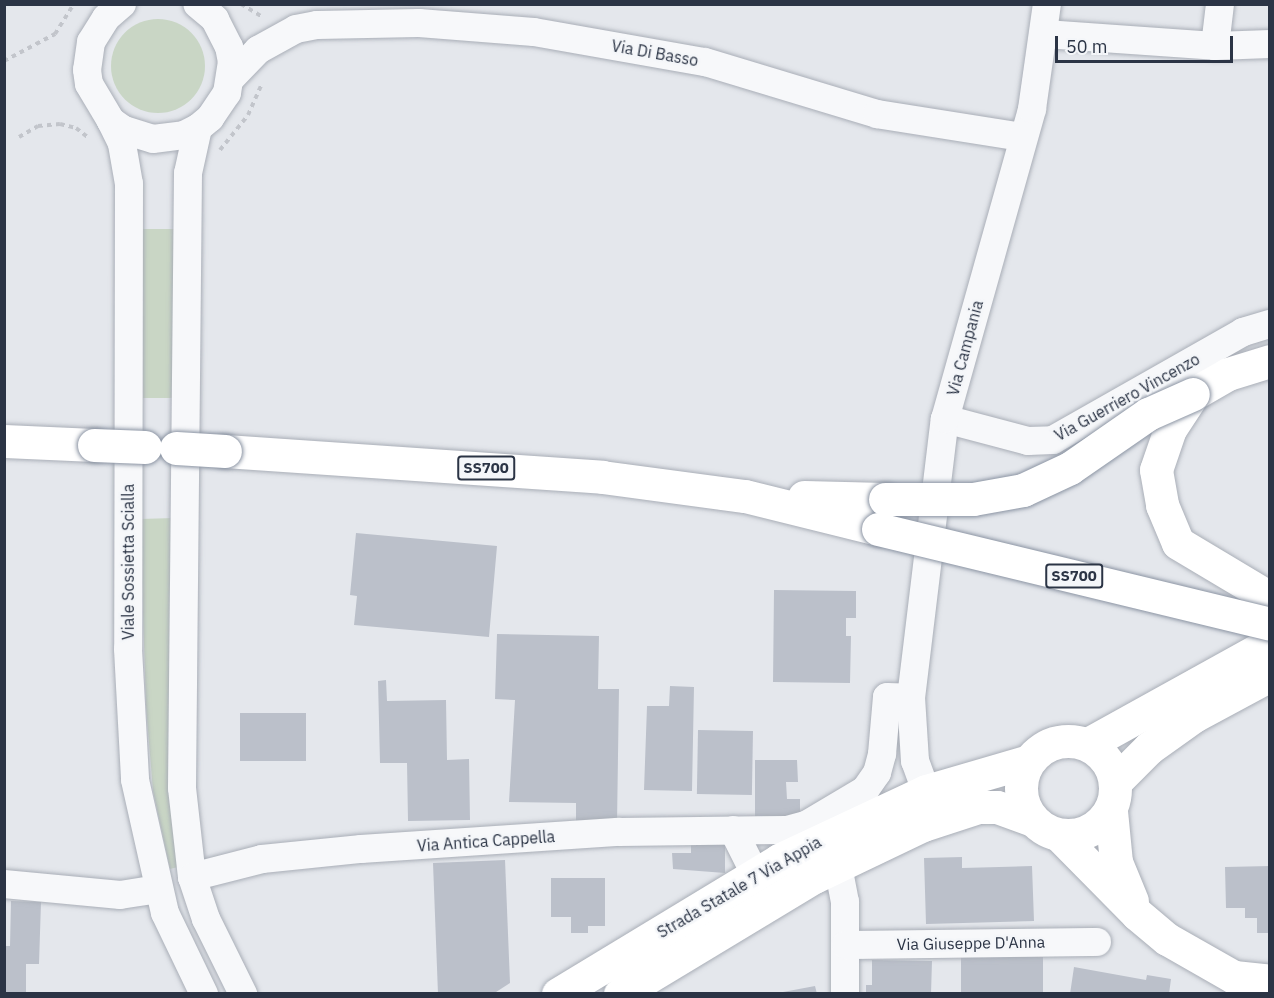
<!DOCTYPE html>
<style>
body{margin:0}
#map{position:relative;width:1274px;height:998px;overflow:hidden;background:#e4e7ec;font-family:"IBM Plex Sans",sans-serif}
div>[style]{position:absolute}
[style*='--x']{left:calc(var(--x)*1px);top:calc(var(--y)*1px);width:calc(var(--w)*1px);rotate:calc(var(--a)*1deg)}
.green>*{inset:0;background:#c9d6c5;transform-origin:0 0}
.round{border-radius:50%}
.building>*{inset:0;background:#bbc0ca;transform-origin:0 0}
.path>*{height:4px;margin-top:-2px;transform-origin:0;background:repeating-linear-gradient(90deg,#c2c5cb 0 4.5px,transparent 0 9px)}
.roads{filter:drop-shadow(0 0 2px #a9aeb7) drop-shadow(0 0 2px #a9aeb7)}
.minor>*{height:28px;margin:-14px;padding:0 14px;transform-origin:14px;border-radius:14px;background:#f7f8fa}
.major>*{height:33px;margin:-16.5px;padding:0 16.5px;transform-origin:16.5px;border-radius:16.5px;background:#fff}
.major>.ring{margin:-16.5px;padding:0;box-sizing:content-box;background:none;border:33px solid #fff;border-radius:50%}
.highway>*{height:33px;margin:-16.5px;padding:0 16.5px;transform-origin:16.5px;border-radius:16.5px;background:#fff}
.bridges{filter:drop-shadow(0 0 2px #8b94a3) drop-shadow(0 0 2px #8b94a3)}
.highway-bridge>*{height:33px;margin:-16.5px;padding:0 16.5px;transform-origin:16.5px;border-radius:16.5px;background:#fff}
span{translate:-50% -50%;white-space:nowrap;text-align:center;line-height:1.15;-webkit-text-stroke:5px #f4f6f9;paint-order:stroke}
.shield-label span{padding:2px 4px;background:#f4f6f9;border:2px solid;border-radius:4px;-webkit-text-stroke-width:0}
.shield-label{font-size:15px;color:#2b3445;font-weight:700}
.street-label{font-size:16px;color:#2b3445}
.frame{position:absolute;inset:0;border:6px solid #2b3445;pointer-events:none}
.scale{position:absolute;left:1055px;top:36px;width:178px;height:27px;box-sizing:border-box;border:3px solid #2b3445;border-top:0;padding-left:8px;font-size:18px;line-height:21px;white-space:nowrap;color:#2b3445;-webkit-text-stroke:4px #f4f6f9;paint-order:stroke}
</style>
<div id="map">
<div class="green">
<div class="round" style="left:111px;top:19px;width:94px;height:94px"></div>
<div style="left:143px;top:229px;width:32px;height:169px"></div>
<div style="clip-path:polygon(174px 518px,168px 790px,178px 867px,170px 869px,153px 791px,146px 706px,140px 519px)"></div>
</div>
<div class="building">
<div style="clip-path:polygon(356px 533px,497px 546px,489px 637px,354px 625px,357px 596px,350px 595px)"></div>
<div style="clip-path:polygon(774px 590px,856px 591px,856px 618px,846px 618px,846px 636px,851px 636px,850px 683px,773px 682px)"></div>
<div style="clip-path:polygon(497px 634px,599px 636px,598px 689px,619px 689px,617px 824px,576px 823px,576px 803px,509px 802px,515px 700px,495px 699px)"></div>
<div style="clip-path:polygon(386px 680px,387px 701px,446px 700px,447px 760px,469px 759px,470px 820px,408px 821px,407px 763px,380px 763px,378px 681px)"></div>
<div style="clip-path:polygon(670px 686px,694px 687px,692px 791px,644px 790px,647px 706px,669px 706px)"></div>
<div style="left:240px;top:713px;width:66px;height:48px"></div>
<div style="left:698px;top:730px;width:55px;height:64px;rotate:1deg"></div>
<div style="clip-path:polygon(755px 760px,797px 760px,798px 782px,786px 782px,787px 799px,800px 799px,800px 820px,755px 821px)"></div>
<div style="clip-path:polygon(725px 843px,725px 873px,673px 869px,672px 853px,691px 853px,691px 844px)"></div>
<div style="clip-path:polygon(962px 857px,962px 868px,1032px 866px,1034px 921px,926px 924px,924px 858px)"></div>
<div style="clip-path:polygon(505px 860px,510px 983px,493px 994px,438px 994px,433px 863px)"></div>
<div style="clip-path:polygon(1270px 866px,1270px 933px,1257px 933px,1257px 918px,1245px 918px,1245px 908px,1226px 908px,1225px 867px)"></div>
<div style="clip-path:polygon(551px 878px,605px 878px,605px 926px,588px 926px,588px 933px,571px 933px,571px 917px,551px 917px)"></div>
<div style="clip-path:polygon(11px 901px,41px 902px,39px 964px,26px 964px,26px 994px,4px 994px,4px 946px,10px 946px)"></div>
<div style="left:961px;top:957px;width:82px;height:37px"></div>
<div style="clip-path:polygon(872px 960px,932px 961px,931px 994px,866px 994px,866px 985px,872px 985px)"></div>
<div style="clip-path:polygon(1074px 967px,1146px 980px,1147px 975px,1171px 979px,1169px 994px,1070px 994px)"></div>
<div style="clip-path:polygon(815px 986px,817px 994px,783px 994px,783px 992px)"></div>
</div>
<div class="path">
<div style="--x:241;--y:4;--w:26;--a:31"></div>
<div style="--x:4;--y:61;--w:58;--a:-27.9"></div>
<div style="--x:55;--y:34;--w:36;--a:-58"></div>
<div style="--x:19;--y:137;--w:22;--a:-30"></div>
<div style="--x:38;--y:126;--w:22;--a:-5"></div>
<div style="--x:60;--y:124;--w:16;--a:14"></div>
<div style="--x:76;--y:128;--w:16;--a:38"></div>
<div style="--x:220;--y:150;--w:45;--a:-51.3"></div>
<div style="--x:248;--y:115;--w:32;--a:-66"></div>
</div>
<div class="roads">
<div class="minor">
<div style="--x:122;--y:4;--w:21;--a:139"></div>
<div style="--x:106;--y:18;--w:28;--a:122"></div>
<div style="--x:91;--y:42;--w:28;--a:98"></div>
<div style="--x:87;--y:70;--w:14;--a:82"></div>
<div style="--x:89;--y:84;--w:43;--a:59.3"></div>
<div style="--x:111;--y:121;--w:16;--a:35"></div>
<div style="--x:124;--y:130;--w:30;--a:17"></div>
<div style="--x:153;--y:139;--w:31;--a:-7"></div>
<div style="--x:184;--y:135;--w:16;--a:-27"></div>
<div style="--x:198;--y:128;--w:16;--a:-40"></div>
<div style="--x:210;--y:118;--w:30;--a:-56"></div>
<div style="--x:227;--y:93;--w:31;--a:-81"></div>
<div style="--x:232;--y:62;--w:15;--a:-101"></div>
<div style="--x:229;--y:47;--w:31;--a:-117"></div>
<div style="--x:215;--y:19;--w:23;--a:-140"></div>
<div style="--x:1045;--y:34;--w:170;--a:4"></div>
<div style="--x:1215;--y:46;--w:55;--a:-2.1"></div>
<div style="--x:1215;--y:46;--w:42;--a:-83.2"></div>
<div style="--x:231;--y:78;--w:39;--a:-46"></div>
<div style="--x:258;--y:50;--w:43;--a:-28.9"></div>
<div style="--x:296;--y:29;--w:21;--a:-11"></div>
<div style="--x:317;--y:25;--w:102;--a:-1.1"></div>
<div style="--x:419;--y:23;--w:115;--a:4.5"></div>
<div style="--x:534;--y:32;--w:174;--a:10"></div>
<div style="--x:705;--y:62;--w:180;--a:16.8"></div>
<div style="--x:877;--y:114;--w:148;--a:9"></div>
<div style="--x:111;--y:121;--w:25;--a:64"></div>
<div style="--x:122;--y:144;--w:41;--a:80.1"></div>
<div style="--x:129;--y:184;--w:465;--a:90.1"></div>
<div style="--x:128;--y:649;--w:131;--a:86.9"></div>
<div style="--x:135;--y:780;--w:136;--a:77.3"></div>
<div style="--x:165;--y:913;--w:90;--a:64.3"></div>
<div style="--x:198;--y:128;--w:46;--a:102.5"></div>
<div style="--x:188;--y:173;--w:615;--a:90.56"></div>
<div style="--x:182;--y:788;--w:90;--a:83.6"></div>
<div style="--x:192;--y:877;--w:44;--a:71.6"></div>
<div style="--x:206;--y:919;--w:84;--a:63.7"></div>
<div style="--x:945;--y:419;--w:86;--a:14.8"></div>
<div style="--x:1028;--y:441;--w:25;--a:-2"></div>
<div style="--x:1053;--y:440;--w:219;--a:-29.6"></div>
<div style="--x:1243;--y:332;--w:28;--a:-17"></div>
<div style="--x:926;--y:791;--w:32;--a:-110"></div>
<div style="--x:915;--y:761;--w:63;--a:-93.6"></div>
<div style="--x:911;--y:698;--w:281;--a:-83.1"></div>
<div style="--x:945;--y:419;--w:322;--a:-74.3"></div>
<div style="--x:1032;--y:109;--w:106;--a:-81.9"></div>
<div style="--x:733;--y:830;--w:49;--a:63.4"></div>
<div style="--x:838;--y:866;--w:37;--a:79"></div>
<div style="--x:845;--y:902;--w:92;--a:90"></div>
<div style="--x:192;--y:877;--w:72;--a:-14.4"></div>
<div style="--x:262;--y:859;--w:100;--a:-5.8"></div>
<div style="--x:361;--y:849;--w:259;--a:-3.8"></div>
<div style="--x:619;--y:832;--w:168;--a:-0.7"></div>
<div style="--x:787;--y:830;--w:20;--a:-15"></div>
<div style="--x:806;--y:825;--w:69;--a:-30.7"></div>
<div style="--x:865;--y:790;--w:21;--a:-55"></div>
<div style="--x:877;--y:773;--w:20;--a:-75"></div>
<div style="--x:882;--y:754;--w:57;--a:-85"></div>
<div style="--x:887;--y:697;--w:24;--a:2"></div>
<div style="--x:4;--y:884;--w:117;--a:5.4"></div>
<div style="--x:120;--y:895;--w:38;--a:-9"></div>
<div style="--x:846;--y:945;--w:251;--a:-0.7"></div>
</div>
<div class="major">
<div class="ring" style="left:1021px;top:741px;width:61px;height:61px"></div>
<div style="--x:1088;--y:744;--w:208;--a:-29"></div>
<div style="--x:1116;--y:781;--w:47;--a:-45"></div>
<div style="--x:1149;--y:748;--w:55;--a:-35.4"></div>
<div style="--x:1194;--y:716;--w:86;--a:-28.3"></div>
<div style="--x:558;--y:994;--w:258;--a:-31.2"></div>
<div style="--x:779;--y:860;--w:162;--a:-25.1"></div>
<div style="--x:926;--y:791;--w:107;--a:-16.2"></div>
<div style="--x:620;--y:994;--w:227;--a:-31.1"></div>
<div style="--x:814;--y:877;--w:121;--a:-25.5"></div>
<div style="--x:923;--y:825;--w:58;--a:-18.1"></div>
<div style="--x:978;--y:807;--w:19;--a:0"></div>
<div style="--x:997;--y:807;--w:38;--a:20"></div>
</div>
<div class="highway">
<div style="--x:1270;--y:361;--w:44;--a:162.8"></div>
<div style="--x:1228;--y:374;--w:40;--a:150.3"></div>
<div style="--x:1193;--y:394;--w:42;--a:123.3"></div>
<div style="--x:1170;--y:429;--w:43;--a:108.9"></div>
<div style="--x:1156;--y:470;--w:36;--a:80"></div>
<div style="--x:1162;--y:505;--w:41;--a:67.2"></div>
<div style="--x:1178;--y:543;--w:107;--a:30.9"></div>
<div style="--x:4;--y:441;--w:90;--a:2.5"></div>
<div style="--x:225;--y:451;--w:378;--a:3.9"></div>
<div style="--x:602;--y:477;--w:144;--a:7.6"></div>
<div style="--x:745;--y:496;--w:137;--a:13.9"></div>
<div style="--x:804;--y:497;--w:81;--a:1.4"></div>
<div style="--x:1111;--y:811;--w:51;--a:84.4"></div>
<div style="--x:1116;--y:862;--w:42;--a:67.7"></div>
<div style="--x:1059;--y:835;--w:111;--a:45.4"></div>
<div style="--x:1137;--y:914;--w:39;--a:40"></div>
<div style="--x:1167;--y:939;--w:77;--a:29.6"></div>
<div style="--x:1234;--y:977;--w:36;--a:6"></div>
</div>
</div>
<div class="bridges">
<div class="highway-bridge">
<div style="--x:94;--y:445;--w:51;--a:2.2"></div>
<div style="--x:176;--y:448;--w:49;--a:3.5"></div>
<div style="--x:885;--y:499;--w:88;--a:0"></div>
<div style="--x:973;--y:499;--w:51;--a:-10.2"></div>
<div style="--x:1023;--y:490;--w:52;--a:-25.1"></div>
<div style="--x:1070;--y:468;--w:95;--a:-34.7"></div>
<div style="--x:1148;--y:414;--w:49;--a:-24"></div>
<div style="--x:878;--y:529;--w:403;--a:13.6"></div>
</div>
</div>
<div class="shield-label">
<span style="left:486px;top:468px">SS700</span>
<span style="left:1074px;top:576px">SS700</span>
</div>
<div class="street-label">
<span style="left:655px;top:53px;rotate:10deg">Via Di Basso</span>
<span style="left:965px;top:348px;rotate:-75deg">Via Campania</span>
<span style="left:1127px;top:397px;rotate:-29deg">Via Guerriero Vincenzo</span>
<span style="left:128px;top:562px;rotate:-90deg">Viale Sossietta Scialla</span>
<span style="left:486px;top:841px;rotate:-4deg">Via Antica Cappella</span>
<span style="left:739px;top:887px;rotate:-30deg">Strada Statale 7 Via Appia</span>
<span style="left:971px;top:943px;rotate:-1deg">Via Giuseppe D'Anna</span>
</div>
<div class="frame"></div>
<div class="scale">50 m</div>
</div>
